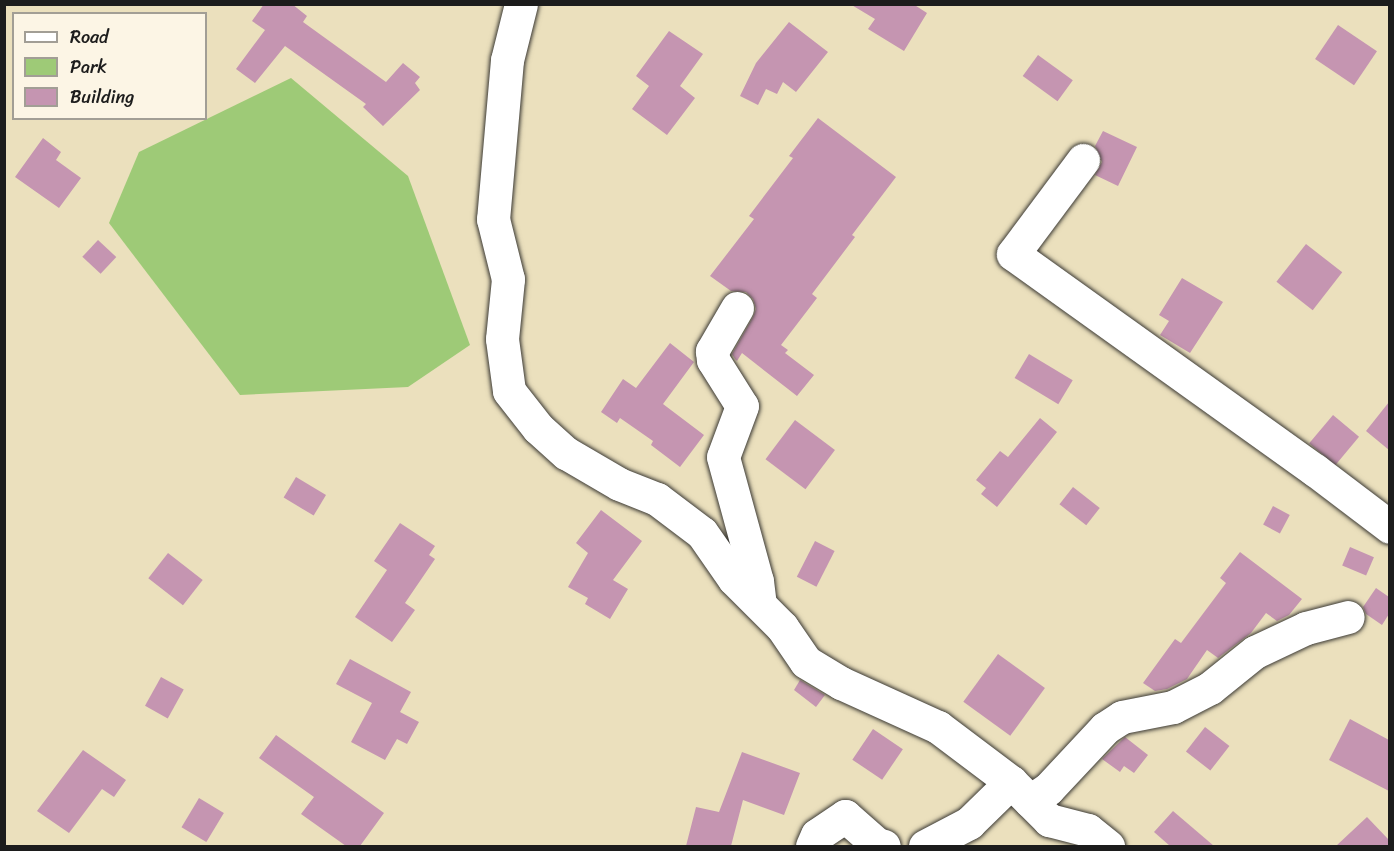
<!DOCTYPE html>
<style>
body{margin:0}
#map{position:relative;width:1394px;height:851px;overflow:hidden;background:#ebe0bd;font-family:Sriracha,sans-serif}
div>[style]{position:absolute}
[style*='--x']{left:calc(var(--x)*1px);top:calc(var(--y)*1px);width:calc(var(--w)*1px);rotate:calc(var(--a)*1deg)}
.green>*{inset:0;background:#9eca77}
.building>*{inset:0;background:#c595b1;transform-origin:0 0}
.roads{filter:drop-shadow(0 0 2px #3b3934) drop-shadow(0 0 2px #3b3934)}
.minor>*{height:33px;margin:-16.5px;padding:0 16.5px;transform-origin:16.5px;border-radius:16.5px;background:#fff}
span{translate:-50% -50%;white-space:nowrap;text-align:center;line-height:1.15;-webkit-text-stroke:4.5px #fcf5e5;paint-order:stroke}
.frame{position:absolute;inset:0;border:6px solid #1c1c1c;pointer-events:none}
.legend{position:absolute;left:12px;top:12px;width:195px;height:108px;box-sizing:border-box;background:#fcf5e5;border:2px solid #a29e95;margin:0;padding:8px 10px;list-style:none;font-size:18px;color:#1c1c1c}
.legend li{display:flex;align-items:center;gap:12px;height:30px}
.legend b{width:30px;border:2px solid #a29e95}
</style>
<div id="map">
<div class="green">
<div style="clip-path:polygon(291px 78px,408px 176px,470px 345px,408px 387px,240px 395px,109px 223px,139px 152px)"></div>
</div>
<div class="building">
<div style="clip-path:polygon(264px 4px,292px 4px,307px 16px,303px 22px,386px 82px,403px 63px,420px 77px,415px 83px,420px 90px,383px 126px,363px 107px,366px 104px,285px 46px,255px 83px,236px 69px,265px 30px,252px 21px)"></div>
<div style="clip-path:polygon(850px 4px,913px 4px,927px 13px,904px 51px,868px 29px,875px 19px)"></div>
<div style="clip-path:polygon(789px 22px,828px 52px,796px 92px,783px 82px,777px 94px,766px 89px,758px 105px,740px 96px,756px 63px)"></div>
<div style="left:1338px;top:25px;width:47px;height:41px;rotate:34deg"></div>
<div style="clip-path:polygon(669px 31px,703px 54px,680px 86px,695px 98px,667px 135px,632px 109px,649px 86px,636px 76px)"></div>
<div style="left:1038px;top:55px;width:43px;height:26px;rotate:36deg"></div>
<div style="clip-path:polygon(818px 118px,896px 177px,852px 235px,855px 237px,812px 294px,817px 298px,781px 345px,788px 350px,785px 353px,814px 375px,797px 396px,742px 353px,737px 361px,735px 359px,732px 354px,753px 317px,756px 309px,753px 299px,746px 292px,731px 291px,710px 276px,754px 219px,749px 216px,793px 158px,789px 156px)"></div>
<div style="clip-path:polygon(1103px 131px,1137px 147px,1118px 186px,1095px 175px,1102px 162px,1095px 146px)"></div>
<div style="clip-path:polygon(43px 138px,61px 152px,56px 160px,81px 178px,59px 208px,15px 177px)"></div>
<div style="left:98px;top:240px;width:25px;height:23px;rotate:43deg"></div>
<div style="left:1306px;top:244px;width:46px;height:48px;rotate:38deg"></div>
<div style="clip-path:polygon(1182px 278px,1223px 302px,1190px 353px,1160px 335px,1169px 321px,1159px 315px)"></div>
<div style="clip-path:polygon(670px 343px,694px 362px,663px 404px,704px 435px,680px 467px,651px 445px,653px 441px,620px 418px,617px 423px,601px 412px,623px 379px,636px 388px)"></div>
<div style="left:1029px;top:354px;width:51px;height:28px;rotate:31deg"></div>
<div style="clip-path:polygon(1389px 402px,1389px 450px,1366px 431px)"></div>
<div style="left:1333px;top:415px;width:34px;height:37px;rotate:40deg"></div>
<div style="clip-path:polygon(1040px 418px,1057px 432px,997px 507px,981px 494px,986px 488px,976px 480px,1000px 451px,1008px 457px)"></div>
<div style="left:795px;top:420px;width:50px;height:49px;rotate:37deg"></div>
<div style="left:296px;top:477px;width:35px;height:24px;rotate:31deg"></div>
<div style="left:1073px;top:487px;width:34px;height:22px;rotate:38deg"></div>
<div style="left:1273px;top:506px;width:19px;height:21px;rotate:28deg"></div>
<div style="clip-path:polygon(601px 510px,642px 541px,613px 580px,628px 589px,610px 619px,585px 604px,588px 598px,568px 587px,588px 553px,576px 543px)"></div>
<div style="clip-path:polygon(400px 523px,435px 546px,429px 555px,435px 559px,405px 603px,415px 610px,392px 642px,355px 617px,387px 570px,374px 561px)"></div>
<div style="left:815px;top:541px;width:22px;height:40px;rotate:27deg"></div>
<div style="left:1350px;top:547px;width:26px;height:20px;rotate:23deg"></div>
<div style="clip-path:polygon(1240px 552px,1302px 599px,1289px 615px,1277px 621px,1266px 613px,1251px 633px,1218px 658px,1207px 650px,1187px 679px,1167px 689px,1155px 691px,1143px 683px,1175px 639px,1181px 643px,1226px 583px,1220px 578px)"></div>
<div style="left:168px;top:553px;width:44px;height:32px;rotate:38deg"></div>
<div style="clip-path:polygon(1376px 588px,1389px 597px,1389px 614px,1382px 625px,1366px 614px,1363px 607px)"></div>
<div style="left:998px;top:654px;width:58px;height:59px;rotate:36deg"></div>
<div style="clip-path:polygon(350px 659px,411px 692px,400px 712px,419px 722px,407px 744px,397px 739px,385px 760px,351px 742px,372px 703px,336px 684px)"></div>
<div style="left:161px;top:677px;width:26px;height:33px;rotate:29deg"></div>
<div style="clip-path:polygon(800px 680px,825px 695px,816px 707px,794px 690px)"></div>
<div style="clip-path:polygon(1350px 719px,1389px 740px,1389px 791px,1329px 760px)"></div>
<div style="left:1205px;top:727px;width:31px;height:31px;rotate:38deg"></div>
<div style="left:873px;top:729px;width:36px;height:37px;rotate:34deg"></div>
<div style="clip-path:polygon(276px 735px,384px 813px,360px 846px,346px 846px,301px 814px,314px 797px,259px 758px)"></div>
<div style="clip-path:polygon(1125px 737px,1148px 755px,1134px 773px,1124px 766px,1120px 772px,1102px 759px)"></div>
<div style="clip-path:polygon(83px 750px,126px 780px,114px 797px,102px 789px,69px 833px,37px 811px)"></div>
<div style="clip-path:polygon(742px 752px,800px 773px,784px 815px,743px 800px,731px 846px,686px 846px,696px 807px,719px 812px)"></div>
<div style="left:199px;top:798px;width:29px;height:34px;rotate:31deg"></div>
<div style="clip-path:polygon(1173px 811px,1214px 846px,1170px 846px,1154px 832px)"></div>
<div style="clip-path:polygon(1367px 817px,1389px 840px,1389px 846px,1336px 846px)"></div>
</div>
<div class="roads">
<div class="minor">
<div style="--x:521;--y:4;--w:58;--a:104"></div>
<div style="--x:507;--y:60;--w:160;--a:95"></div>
<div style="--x:493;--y:219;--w:62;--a:76"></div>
<div style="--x:508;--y:279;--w:60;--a:95.7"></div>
<div style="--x:502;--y:339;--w:52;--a:82.3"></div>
<div style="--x:509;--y:391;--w:47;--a:51.9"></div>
<div style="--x:538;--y:428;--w:38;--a:42"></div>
<div style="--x:566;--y:453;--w:61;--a:30.3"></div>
<div style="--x:619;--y:484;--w:41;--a:21.5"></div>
<div style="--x:657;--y:499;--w:56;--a:37.1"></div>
<div style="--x:702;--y:533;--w:56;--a:55.2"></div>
<div style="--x:734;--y:579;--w:68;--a:45"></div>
<div style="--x:782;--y:627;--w:42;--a:55.6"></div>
<div style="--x:806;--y:662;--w:41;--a:31"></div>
<div style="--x:841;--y:683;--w:107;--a:24.4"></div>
<div style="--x:938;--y:727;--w:91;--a:37"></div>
<div style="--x:1011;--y:782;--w:54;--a:45"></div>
<div style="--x:1049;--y:820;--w:40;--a:14.4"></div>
<div style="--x:1088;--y:830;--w:26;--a:39"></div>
<div style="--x:1083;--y:160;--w:117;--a:126.7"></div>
<div style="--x:1013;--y:254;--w:371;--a:35.6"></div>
<div style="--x:1315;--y:470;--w:94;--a:37.2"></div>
<div style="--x:737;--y:308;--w:50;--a:120.2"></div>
<div style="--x:712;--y:351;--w:9;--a:84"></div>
<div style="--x:713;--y:360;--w:54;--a:57.8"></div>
<div style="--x:742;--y:406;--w:54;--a:110.4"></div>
<div style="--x:723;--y:457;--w:129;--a:74.7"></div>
<div style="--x:757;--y:581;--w:23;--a:83"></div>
<div style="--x:1030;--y:801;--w:22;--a:-34"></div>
<div style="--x:1048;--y:789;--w:83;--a:-46.9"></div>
<div style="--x:1105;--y:728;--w:20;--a:-33"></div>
<div style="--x:1122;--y:717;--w:52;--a:-11.1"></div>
<div style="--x:1173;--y:707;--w:42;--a:-27.2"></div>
<div style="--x:1210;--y:688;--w:58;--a:-38.7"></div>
<div style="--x:1255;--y:652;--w:56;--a:-25.2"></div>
<div style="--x:1306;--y:628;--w:43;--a:-14.7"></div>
<div style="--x:812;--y:846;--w:12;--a:-66"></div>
<div style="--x:817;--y:835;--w:34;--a:-34"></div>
<div style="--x:845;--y:816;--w:43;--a:41.2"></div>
<div style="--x:877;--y:844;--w:7;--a:16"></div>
<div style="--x:925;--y:846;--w:50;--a:-27.6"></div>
<div style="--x:969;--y:823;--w:59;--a:-44.3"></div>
</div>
</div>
<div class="frame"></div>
<ul class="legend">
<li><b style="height:8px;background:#fff"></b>Road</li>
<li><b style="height:16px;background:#9eca77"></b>Park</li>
<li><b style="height:16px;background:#c595b1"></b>Building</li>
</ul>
</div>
